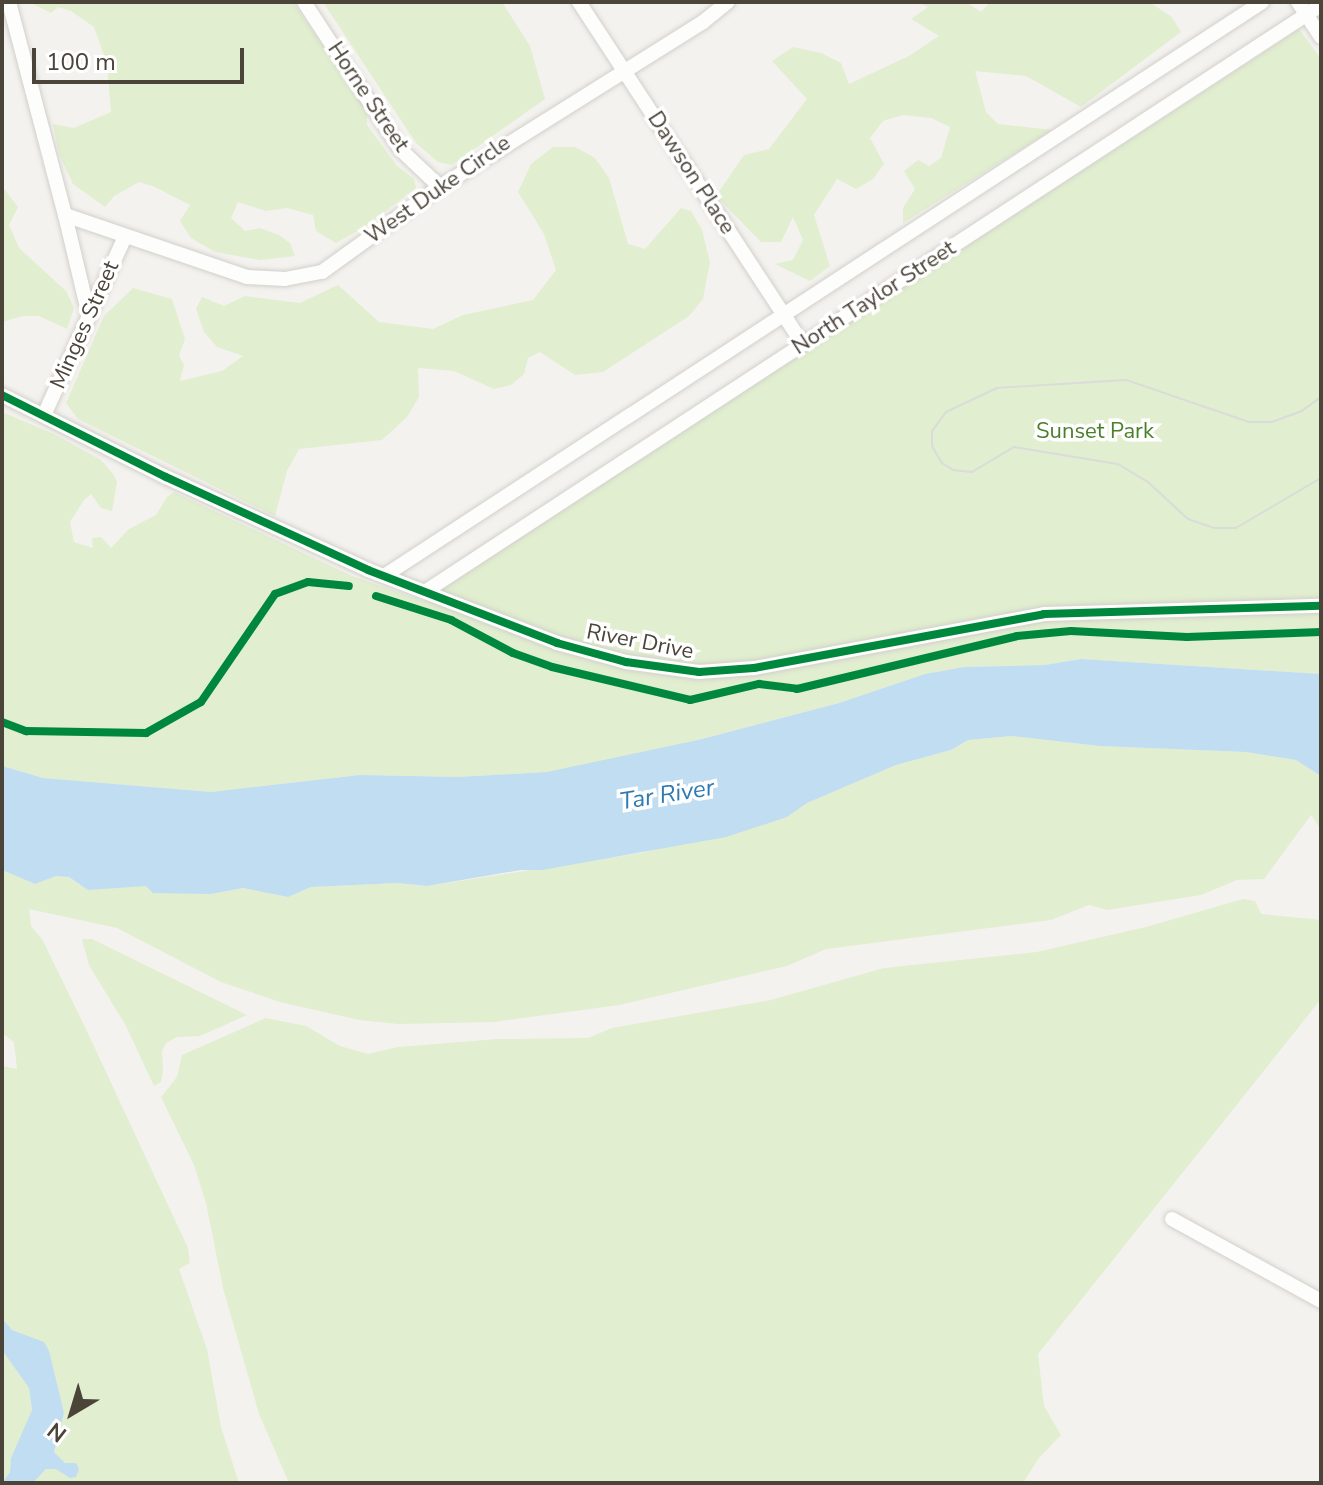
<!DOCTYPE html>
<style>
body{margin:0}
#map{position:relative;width:1323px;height:1485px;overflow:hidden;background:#f4f2ee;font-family:"Nunito Sans",sans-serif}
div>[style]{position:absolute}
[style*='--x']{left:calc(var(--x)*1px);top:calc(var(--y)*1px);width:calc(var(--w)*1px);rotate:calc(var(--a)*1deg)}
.green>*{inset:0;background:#e1eecf}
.water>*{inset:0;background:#c0ddf1}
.roads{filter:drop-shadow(0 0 2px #d2d0cb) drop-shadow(0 0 2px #d2d0cb)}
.minor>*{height:14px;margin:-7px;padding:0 7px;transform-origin:7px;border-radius:7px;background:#fdfdfc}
.tram>*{height:2px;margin:-1px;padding:0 1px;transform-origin:1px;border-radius:1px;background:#dbdbda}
.cycleway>*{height:8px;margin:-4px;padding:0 4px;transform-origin:4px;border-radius:4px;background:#00873e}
span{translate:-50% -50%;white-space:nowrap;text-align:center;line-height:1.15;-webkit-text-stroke:7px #fff;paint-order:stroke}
.street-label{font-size:22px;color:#4b4439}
.park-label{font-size:22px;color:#4a7f2a}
.water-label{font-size:24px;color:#2e7ab2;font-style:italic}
.frame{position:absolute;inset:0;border:4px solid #4b4439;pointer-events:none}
.north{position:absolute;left:32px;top:1373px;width:80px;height:80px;-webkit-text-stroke:6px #fff;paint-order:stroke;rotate:218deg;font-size:22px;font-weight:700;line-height:32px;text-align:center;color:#4b4439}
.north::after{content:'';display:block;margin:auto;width:28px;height:36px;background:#4b4439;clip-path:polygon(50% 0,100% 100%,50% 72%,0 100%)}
.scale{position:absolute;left:32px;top:48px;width:212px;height:36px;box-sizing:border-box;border:4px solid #4b4439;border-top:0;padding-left:10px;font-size:24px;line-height:28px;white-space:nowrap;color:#4b4439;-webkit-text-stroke:6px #fff;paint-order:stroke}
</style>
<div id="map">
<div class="green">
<div style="clip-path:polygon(29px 2px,293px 2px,367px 111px,367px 125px,397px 166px,414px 179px,416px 188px,363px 228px,336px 243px,316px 231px,313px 215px,287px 208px,266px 211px,238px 202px,231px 218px,245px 231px,260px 228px,279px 235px,290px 243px,295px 256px,260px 260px,215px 252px,191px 238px,180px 221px,190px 205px,155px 187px,139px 182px,114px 196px,105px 207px,73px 184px,59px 154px,53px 124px,74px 128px,111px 112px,107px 64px,94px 27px,71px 11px,58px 7px,51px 13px)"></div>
<div style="clip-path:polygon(323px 2px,502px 2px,530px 46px,545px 99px,452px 165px,438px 162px,416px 143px)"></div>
<div style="clip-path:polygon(918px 2px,966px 2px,981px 12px,990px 2px,1149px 2px,1172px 17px,1181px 32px,1081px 107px,1026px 76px,975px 71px,986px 112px,998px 124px,1052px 130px,903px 223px,903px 208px,915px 189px,904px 171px,918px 160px,929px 166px,941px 158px,950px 127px,931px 118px,903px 115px,883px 121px,870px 138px,884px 164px,873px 179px,856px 189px,837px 179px,814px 215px,830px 266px,810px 281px,775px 264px,793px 260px,803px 240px,793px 217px,781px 242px,761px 242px,716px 196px,744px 155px,769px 149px,807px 99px,772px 61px,793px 47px,821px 53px,841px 63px,849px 84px,909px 56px,939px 36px,911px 19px,928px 7px)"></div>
<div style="clip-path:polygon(1299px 29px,1321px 59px,1321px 674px,1081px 659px,1045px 665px,964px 667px,925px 674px,839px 703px,629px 758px,547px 772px,458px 777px,360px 775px,211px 792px,43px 778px,2px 766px,2px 412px,56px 435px,101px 460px,113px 474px,117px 482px,112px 511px,101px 508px,91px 494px,84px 500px,70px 522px,74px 542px,93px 548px,92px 538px,101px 537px,111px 548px,129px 529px,156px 515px,167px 497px,174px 492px,352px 576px,424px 601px)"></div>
<div style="clip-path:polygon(553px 147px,575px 147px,595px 158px,609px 178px,628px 244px,645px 249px,681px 208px,691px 211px,702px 230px,710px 262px,703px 299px,689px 316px,603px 372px,575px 375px,540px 352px,528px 358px,524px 374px,511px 385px,494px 389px,454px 371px,418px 368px,419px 397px,407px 417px,382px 440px,299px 449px,287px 471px,275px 516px,78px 419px,66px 403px,104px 316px,133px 288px,172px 299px,185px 339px,179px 355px,184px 365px,180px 381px,222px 371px,243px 356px,217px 347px,204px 332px,196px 309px,202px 297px,224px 306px,245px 296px,300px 303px,338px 285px,379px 322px,433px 329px,463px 315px,533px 300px,556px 270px,544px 234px,518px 192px,531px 164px)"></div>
<div style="clip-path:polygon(2px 186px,18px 207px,9px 225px,19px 248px,66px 291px,74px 308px,67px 329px,39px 316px,22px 316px,2px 322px)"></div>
<div style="clip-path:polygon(1012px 736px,1100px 746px,1246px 752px,1296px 760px,1321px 776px,1321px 830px,1311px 815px,1264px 879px,1237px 880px,1201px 895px,1107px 910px,1089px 905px,1051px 920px,826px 949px,787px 966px,619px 1005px,494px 1022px,398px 1024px,359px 1020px,280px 1002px,221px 982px,117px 928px,29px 909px,31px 926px,42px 939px,85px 1027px,188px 1248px,190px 1263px,179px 1269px,207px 1349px,221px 1427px,239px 1483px,33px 1483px,46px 1469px,56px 1469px,65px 1464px,54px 1452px,64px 1413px,43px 1342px,12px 1330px,2px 1318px,2px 1066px,17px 1069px,14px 1042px,2px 1033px,2px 870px,35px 884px,56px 876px,69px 877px,88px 890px,146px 885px,211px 894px,243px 888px,288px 897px,311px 887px,398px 883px,427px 886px,641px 853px,787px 817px,807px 803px,896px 765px,951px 750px,968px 740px)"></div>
<div style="clip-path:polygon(1243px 899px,1255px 901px,1261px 914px,1321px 920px,1321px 999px,1038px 1354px,1044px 1406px,1061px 1435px,1039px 1458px,1023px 1483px,289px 1483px,259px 1414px,223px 1288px,206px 1203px,194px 1165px,161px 1097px,177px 1077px,182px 1055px,266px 1018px,306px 1026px,340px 1046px,368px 1054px,398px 1047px,497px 1039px,588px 1038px,612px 1028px,771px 1000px,884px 968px,1037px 952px,1146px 927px)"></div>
<div style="clip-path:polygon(82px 939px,92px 939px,247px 1015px,200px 1036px,177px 1037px,166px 1043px,162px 1051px,163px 1071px,161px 1082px,154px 1086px,126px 1026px,89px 965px)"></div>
<div style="clip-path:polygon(2px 1350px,29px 1388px,32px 1411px,11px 1458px,10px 1472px,2px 1483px)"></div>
</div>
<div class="water">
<div style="clip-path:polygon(1081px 659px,1321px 674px,1321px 776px,1296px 760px,1246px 752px,1100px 746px,1012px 736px,968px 740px,951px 750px,896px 765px,807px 803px,787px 817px,726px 837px,542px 870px,521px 870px,427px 886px,398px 883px,311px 887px,288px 897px,243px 888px,211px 894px,153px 893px,146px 886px,88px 890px,69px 877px,56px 876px,35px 884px,2px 870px,2px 766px,43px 778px,211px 792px,360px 775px,458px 777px,547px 772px,698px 740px,839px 703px,925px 674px,964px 667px,1045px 665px)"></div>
<div style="clip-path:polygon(2px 1318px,12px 1330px,44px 1342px,49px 1351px,64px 1413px,54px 1452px,65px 1463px,76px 1463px,79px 1469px,76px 1477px,70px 1478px,56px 1469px,46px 1469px,33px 1483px,2px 1483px,10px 1472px,11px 1458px,32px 1410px,29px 1388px,2px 1350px)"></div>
</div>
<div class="roads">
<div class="minor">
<div style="--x:9;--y:2;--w:220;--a:75.3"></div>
<div style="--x:65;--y:215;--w:192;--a:18.8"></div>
<div style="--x:247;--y:277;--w:38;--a:3"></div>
<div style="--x:285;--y:279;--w:38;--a:-11"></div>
<div style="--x:322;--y:272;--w:145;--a:-35.8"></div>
<div style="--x:440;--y:187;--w:310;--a:-32.1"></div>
<div style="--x:703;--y:22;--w:32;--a:-39"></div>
<div style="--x:304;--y:2;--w:177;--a:56.8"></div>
<div style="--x:401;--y:150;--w:54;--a:43.5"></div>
<div style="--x:579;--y:2;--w:409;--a:56.8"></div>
<div style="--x:1298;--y:2;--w:42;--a:56.7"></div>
<div style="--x:65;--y:215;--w:104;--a:76.6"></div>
<div style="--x:2;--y:395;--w:183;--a:26.6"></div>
<div style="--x:166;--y:477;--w:222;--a:24.7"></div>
<div style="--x:368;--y:570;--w:203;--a:21.1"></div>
<div style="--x:557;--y:643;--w:72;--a:15.4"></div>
<div style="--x:626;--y:662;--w:74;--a:7.8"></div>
<div style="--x:699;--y:672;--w:55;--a:-4.2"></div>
<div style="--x:754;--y:668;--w:295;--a:-10.5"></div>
<div style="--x:1044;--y:614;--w:277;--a:-1.7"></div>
<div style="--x:45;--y:413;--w:193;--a:-65.6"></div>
<div style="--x:384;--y:576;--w:1049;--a:-33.17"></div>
<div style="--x:426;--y:591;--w:1070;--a:-33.21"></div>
<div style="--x:1172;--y:1219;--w:170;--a:28.8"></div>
</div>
</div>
<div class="tram">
<div style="--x:1321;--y:397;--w:24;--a:144"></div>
<div style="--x:1302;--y:411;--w:32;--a:160"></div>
<div style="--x:1272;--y:422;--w:23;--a:180"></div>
<div style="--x:1249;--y:422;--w:130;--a:-161.1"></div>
<div style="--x:1126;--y:380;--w:129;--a:176.5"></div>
<div style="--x:997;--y:388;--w:56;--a:154.8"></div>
<div style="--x:946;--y:412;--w:24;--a:126"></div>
<div style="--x:932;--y:431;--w:15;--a:90"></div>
<div style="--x:932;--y:446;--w:20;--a:60"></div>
<div style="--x:942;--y:463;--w:13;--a:32"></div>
<div style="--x:953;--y:470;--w:19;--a:6"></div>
<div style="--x:972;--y:472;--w:49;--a:-30.8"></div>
<div style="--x:1014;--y:447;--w:105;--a:9.3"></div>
<div style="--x:1118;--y:464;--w:35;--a:31"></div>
<div style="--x:1148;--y:482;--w:54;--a:42.8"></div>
<div style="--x:1188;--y:519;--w:28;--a:19"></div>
<div style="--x:1214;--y:528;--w:22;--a:0"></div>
<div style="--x:1236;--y:528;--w:99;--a:-30.5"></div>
</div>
<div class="cycleway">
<div style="--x:2;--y:395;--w:183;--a:26.6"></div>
<div style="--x:166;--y:477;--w:222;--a:24.7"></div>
<div style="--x:368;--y:570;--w:203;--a:21.1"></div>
<div style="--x:557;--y:643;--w:72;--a:15.4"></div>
<div style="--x:626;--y:662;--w:74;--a:7.8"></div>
<div style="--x:699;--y:672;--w:55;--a:-4.2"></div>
<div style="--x:754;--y:668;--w:295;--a:-10.5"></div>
<div style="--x:1044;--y:614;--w:277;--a:-1.7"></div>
<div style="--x:376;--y:596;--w:79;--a:17.7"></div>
<div style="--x:451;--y:620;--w:70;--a:28"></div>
<div style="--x:513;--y:653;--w:41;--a:19.7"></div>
<div style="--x:552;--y:667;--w:142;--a:13.4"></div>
<div style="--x:690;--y:700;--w:71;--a:-13.1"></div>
<div style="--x:759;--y:684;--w:38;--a:7"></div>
<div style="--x:797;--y:689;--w:226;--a:-13.5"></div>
<div style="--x:1017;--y:636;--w:54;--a:-5.3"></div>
<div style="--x:1071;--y:631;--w:116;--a:3"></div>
<div style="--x:1187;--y:637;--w:134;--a:-2.1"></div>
<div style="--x:2;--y:722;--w:26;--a:21"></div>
<div style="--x:26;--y:731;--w:120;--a:1"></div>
<div style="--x:146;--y:733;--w:63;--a:-29.4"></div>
<div style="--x:201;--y:702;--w:131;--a:-55.6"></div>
<div style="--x:275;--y:594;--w:35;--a:-20"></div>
<div style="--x:308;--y:582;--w:41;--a:5.6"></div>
</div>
<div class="street-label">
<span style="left:368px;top:97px;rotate:56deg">Horne Street</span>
<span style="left:691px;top:173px;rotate:57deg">Dawson Place</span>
<span style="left:438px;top:190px;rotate:-35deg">West Duke Circle</span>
<span style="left:874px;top:298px;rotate:-33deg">North Taylor Street</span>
<span style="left:85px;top:325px;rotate:-66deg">Minges Street</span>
<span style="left:640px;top:642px;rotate:11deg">River Drive</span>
</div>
<div class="park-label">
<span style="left:1095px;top:432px">Sunset Park</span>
</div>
<div class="water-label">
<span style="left:667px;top:795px;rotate:-9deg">Tar River</span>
</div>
<div class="frame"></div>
<div class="north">N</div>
<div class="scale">100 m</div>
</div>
